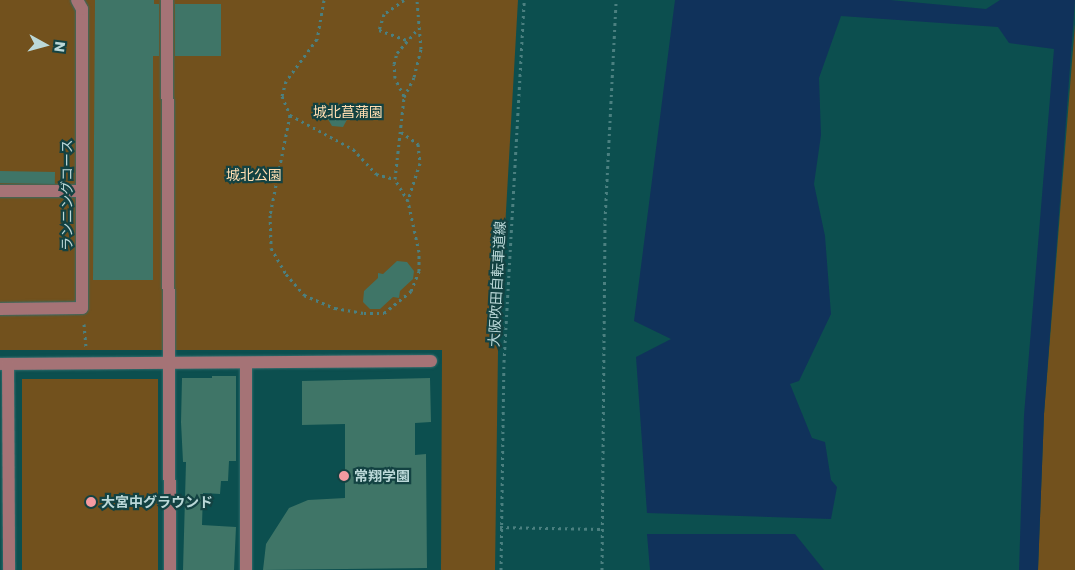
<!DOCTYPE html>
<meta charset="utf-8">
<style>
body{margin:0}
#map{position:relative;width:1075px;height:570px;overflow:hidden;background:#0c4f4f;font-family:Poppins,"Noto Sans JP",sans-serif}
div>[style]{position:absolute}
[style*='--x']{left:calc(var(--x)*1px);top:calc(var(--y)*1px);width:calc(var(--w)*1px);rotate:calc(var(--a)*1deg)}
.green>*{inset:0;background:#72511d;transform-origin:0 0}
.water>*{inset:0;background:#10325b}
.building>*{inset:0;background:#3f7567;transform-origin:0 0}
.path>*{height:3px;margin-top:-1.5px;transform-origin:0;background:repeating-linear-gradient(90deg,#4b8080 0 2.5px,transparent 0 6.5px)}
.roads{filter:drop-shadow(0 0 1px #326d6d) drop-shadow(0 0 1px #326d6d)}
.minor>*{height:12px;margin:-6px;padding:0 6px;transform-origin:6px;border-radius:6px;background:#a57376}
.dots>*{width:14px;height:14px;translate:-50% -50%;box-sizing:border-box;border:2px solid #134242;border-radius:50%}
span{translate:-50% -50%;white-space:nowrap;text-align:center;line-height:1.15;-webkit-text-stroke:4.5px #134242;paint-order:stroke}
.park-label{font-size:14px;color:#ffdeb2}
.street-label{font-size:14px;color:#bbd8d8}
.poi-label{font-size:14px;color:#bbd8d8;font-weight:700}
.left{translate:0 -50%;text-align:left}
.north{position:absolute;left:20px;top:20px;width:50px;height:50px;-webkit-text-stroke:4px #134242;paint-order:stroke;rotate:97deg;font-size:14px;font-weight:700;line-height:20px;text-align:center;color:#bbd8d8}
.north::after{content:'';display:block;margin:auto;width:18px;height:22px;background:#bbd8d8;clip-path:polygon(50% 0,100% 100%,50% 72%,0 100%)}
</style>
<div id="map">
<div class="green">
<div style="clip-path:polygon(0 0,518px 0,498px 352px,495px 570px,441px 570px,442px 350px,0 350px)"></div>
<div style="clip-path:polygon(1075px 24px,1075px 570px,1038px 570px,1044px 414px)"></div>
<div style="left:158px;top:379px;width:191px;height:136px;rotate:90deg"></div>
</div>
<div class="water">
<div style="clip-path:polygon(675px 0,890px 0,986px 9px,1000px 0,1075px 0,1044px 414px,1038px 570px,1019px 570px,1024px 415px,1054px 49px,1009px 43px,998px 27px,841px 16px,819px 78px,821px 135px,814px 184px,825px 236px,831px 314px,799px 381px,790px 384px,812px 438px,825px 442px,831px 480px,837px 487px,831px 519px,647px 513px,636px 357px,671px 339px,634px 321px)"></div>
<div style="clip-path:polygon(647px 534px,795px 534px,824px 570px,650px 570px)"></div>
</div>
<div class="building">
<div style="clip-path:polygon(95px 0,154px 0,154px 4px,159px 4px,159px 56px,153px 56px,153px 280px,93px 280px)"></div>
<div style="left:175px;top:4px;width:46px;height:52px"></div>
<div style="clip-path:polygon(333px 104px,344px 105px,349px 116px,343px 127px,332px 126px,326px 116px)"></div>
<div style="left:0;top:171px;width:55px;height:12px;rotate:1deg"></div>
<div style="clip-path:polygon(397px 261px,407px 262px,414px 271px,413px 279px,400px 291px,399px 298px,393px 297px,380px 309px,370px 309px,363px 302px,364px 291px,378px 278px,378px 273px,383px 274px)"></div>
<div style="clip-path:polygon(212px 376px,236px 376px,236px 461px,229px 461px,228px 481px,221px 481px,220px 494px,203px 493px,202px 525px,236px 527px,234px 570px,183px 570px,186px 462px,183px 462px,181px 422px,182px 378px,212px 378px)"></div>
<div style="clip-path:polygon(430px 378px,431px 422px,415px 423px,415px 455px,426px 454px,427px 568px,263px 570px,266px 544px,289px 508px,308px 500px,345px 498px,345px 424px,302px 425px,302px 381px)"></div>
</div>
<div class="path">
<div style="--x:324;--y:0;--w:40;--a:100"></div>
<div style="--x:317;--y:39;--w:52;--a:126.4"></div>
<div style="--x:286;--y:81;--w:16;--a:105"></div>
<div style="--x:282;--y:96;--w:21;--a:67"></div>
<div style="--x:290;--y:115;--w:102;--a:101.3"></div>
<div style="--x:270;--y:215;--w:33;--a:88"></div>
<div style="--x:271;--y:248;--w:30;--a:60"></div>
<div style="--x:286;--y:274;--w:28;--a:49"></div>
<div style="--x:304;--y:295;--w:34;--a:23"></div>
<div style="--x:335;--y:308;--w:29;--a:10"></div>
<div style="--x:364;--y:313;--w:20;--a:0"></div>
<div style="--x:384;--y:313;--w:35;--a:-39"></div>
<div style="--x:411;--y:291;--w:22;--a:-68"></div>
<div style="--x:419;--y:271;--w:19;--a:-90"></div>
<div style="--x:419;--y:252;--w:52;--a:-102.2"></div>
<div style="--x:408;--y:201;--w:26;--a:-121"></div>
<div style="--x:395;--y:179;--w:82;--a:-83.7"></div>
<div style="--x:404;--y:97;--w:22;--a:-63"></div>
<div style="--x:414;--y:77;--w:29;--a:-76"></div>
<div style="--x:421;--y:49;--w:49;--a:-94.7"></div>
<div style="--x:404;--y:0;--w:24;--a:145"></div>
<div style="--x:384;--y:14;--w:17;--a:107"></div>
<div style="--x:379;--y:30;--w:30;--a:20"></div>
<div style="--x:404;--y:96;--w:20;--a:-117"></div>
<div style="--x:395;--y:78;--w:14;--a:-94"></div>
<div style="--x:394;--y:64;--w:11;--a:-75"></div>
<div style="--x:397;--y:53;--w:33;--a:-49"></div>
<div style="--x:290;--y:115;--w:72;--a:28.4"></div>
<div style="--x:353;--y:149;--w:34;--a:47"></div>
<div style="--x:376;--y:174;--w:20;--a:15"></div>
<div style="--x:401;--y:132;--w:21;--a:35"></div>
<div style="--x:418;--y:144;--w:19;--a:84"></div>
<div style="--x:420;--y:163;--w:40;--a:108"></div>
<div style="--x:84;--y:324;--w:23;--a:85"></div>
<div style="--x:500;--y:527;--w:102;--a:1.1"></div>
<div style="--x:501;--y:570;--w:208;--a:-89.2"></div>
<div style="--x:504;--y:362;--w:363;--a:-86.8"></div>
<div style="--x:602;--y:570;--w:350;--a:-89.5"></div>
<div style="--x:605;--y:220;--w:220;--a:-87.1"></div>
</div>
<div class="roads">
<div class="minor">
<div style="--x:167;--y:0;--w:570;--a:89.7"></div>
<div style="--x:0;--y:191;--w:82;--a:0"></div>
<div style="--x:0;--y:309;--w:82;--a:-0.7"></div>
<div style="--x:82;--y:308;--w:299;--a:-90"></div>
<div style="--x:82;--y:9;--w:10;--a:-119"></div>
<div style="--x:0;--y:364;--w:431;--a:-0.4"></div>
<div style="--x:8;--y:364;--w:206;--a:89.7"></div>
<div style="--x:246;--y:570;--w:205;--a:-90"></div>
</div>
</div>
<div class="dots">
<div style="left:344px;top:476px;background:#f49aa1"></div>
<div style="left:91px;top:502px;background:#f49aa1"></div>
</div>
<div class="park-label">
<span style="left:348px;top:112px">城北菖蒲園</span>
<span style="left:254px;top:175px">城北公園</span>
</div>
<div class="street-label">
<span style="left:67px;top:195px;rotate:-90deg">ランニングコース</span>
<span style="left:497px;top:284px;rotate:-87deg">大阪吹田自転車道線</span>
</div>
<div class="poi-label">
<span class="left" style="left:354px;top:476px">常翔学園</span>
<span class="left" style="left:101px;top:502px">大宮中グラウンド</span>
</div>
<div class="north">N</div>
</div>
